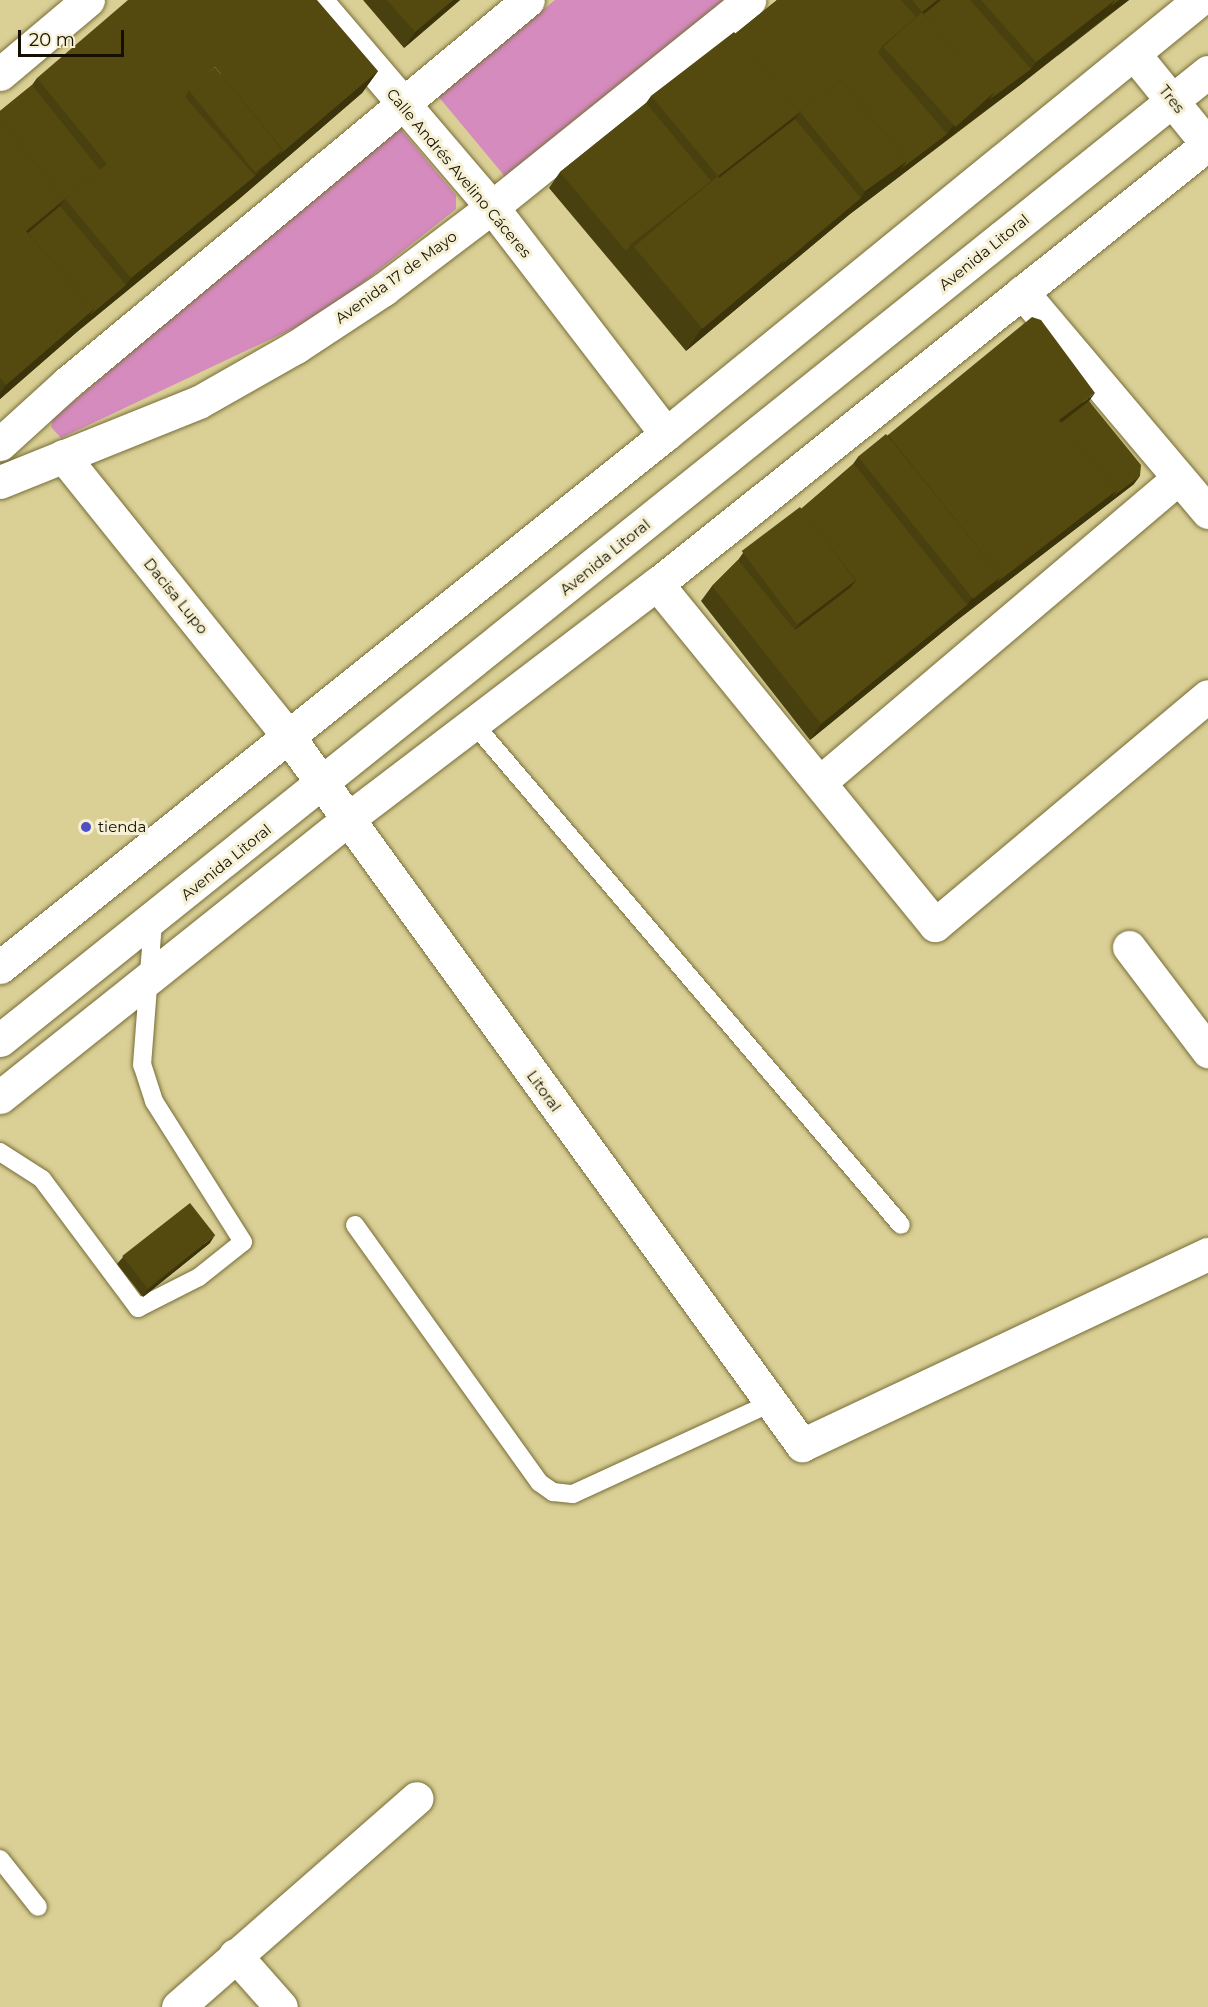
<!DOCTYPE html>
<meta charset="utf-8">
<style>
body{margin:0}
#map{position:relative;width:1208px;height:2007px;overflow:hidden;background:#dad096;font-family:Montserrat,sans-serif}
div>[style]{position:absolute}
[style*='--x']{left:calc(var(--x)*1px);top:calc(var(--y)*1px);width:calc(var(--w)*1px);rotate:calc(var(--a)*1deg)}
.green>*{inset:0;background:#d68bbf}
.roads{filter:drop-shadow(0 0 2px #776d37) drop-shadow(0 0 2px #776d37)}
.service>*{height:18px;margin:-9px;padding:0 9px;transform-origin:9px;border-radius:9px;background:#fff}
.minor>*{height:33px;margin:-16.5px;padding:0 16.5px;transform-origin:16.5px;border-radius:16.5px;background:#fff}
.tertiary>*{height:33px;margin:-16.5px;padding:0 16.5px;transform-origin:16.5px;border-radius:16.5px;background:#fff}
.secondary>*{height:33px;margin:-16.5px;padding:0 16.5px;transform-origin:16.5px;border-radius:16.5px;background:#fff}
.wall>*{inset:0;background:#48400e}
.shaded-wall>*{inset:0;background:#3b340b}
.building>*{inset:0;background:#544a10;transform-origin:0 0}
.dots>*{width:16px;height:16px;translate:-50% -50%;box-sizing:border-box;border:3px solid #f5f0d3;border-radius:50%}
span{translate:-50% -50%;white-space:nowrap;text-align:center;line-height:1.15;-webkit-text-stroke:6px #f5f0d3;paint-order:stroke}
.street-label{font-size:15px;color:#140f00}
.poi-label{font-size:15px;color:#140f00}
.left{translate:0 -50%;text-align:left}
.scale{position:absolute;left:18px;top:30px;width:106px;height:27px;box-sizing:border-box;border:3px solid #140f00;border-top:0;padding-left:8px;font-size:18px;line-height:21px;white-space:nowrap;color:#140f00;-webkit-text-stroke:4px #f5f0d3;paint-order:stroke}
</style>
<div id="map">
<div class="green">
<div style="clip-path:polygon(555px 0,730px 0,507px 179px,438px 96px)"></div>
<div style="clip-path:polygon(397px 125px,456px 195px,456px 209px,322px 315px,61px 438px,51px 427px,53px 419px)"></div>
</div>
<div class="roads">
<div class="service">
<div style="--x:474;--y:724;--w:658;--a:49.56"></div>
<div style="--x:0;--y:1152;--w:50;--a:32.7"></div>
<div style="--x:42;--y:1179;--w:161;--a:53.3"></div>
<div style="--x:138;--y:1308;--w:68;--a:-26.9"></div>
<div style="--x:199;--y:1277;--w:56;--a:-38.5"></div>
<div style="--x:243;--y:1242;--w:167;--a:-122.3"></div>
<div style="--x:154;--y:1101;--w:38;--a:-108"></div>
<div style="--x:142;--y:1065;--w:144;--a:-85.6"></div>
<div style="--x:355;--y:1225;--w:317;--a:54.4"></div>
<div style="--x:540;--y:1483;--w:16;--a:35"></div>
<div style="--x:553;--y:1492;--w:20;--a:6"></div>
<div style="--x:573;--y:1494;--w:218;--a:-24.7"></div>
<div style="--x:0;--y:1859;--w:61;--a:51.6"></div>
</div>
<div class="minor">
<div style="--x:315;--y:0;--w:272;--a:49.5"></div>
<div style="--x:492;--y:207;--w:286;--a:52.5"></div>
<div style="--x:1134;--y:54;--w:117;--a:50.9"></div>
<div style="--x:1022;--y:292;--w:288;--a:49.8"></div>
<div style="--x:0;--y:444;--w:91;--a:-42.3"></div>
<div style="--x:67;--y:383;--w:599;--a:-39.72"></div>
<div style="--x:63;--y:456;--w:359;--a:51.2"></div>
<div style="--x:288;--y:736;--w:876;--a:54.06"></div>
<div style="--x:802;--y:1445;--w:449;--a:-25.2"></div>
<div style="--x:0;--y:482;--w:214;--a:-21.9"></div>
<div style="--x:199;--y:402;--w:112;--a:-29.6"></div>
<div style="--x:296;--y:347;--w:105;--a:-33.4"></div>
<div style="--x:384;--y:289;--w:136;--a:-37.2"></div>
<div style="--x:492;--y:207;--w:330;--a:-38.8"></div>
<div style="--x:657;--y:584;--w:440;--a:50.8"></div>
<div style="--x:935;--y:925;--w:356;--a:-40"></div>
<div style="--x:820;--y:782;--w:470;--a:-40.3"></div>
<div style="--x:1129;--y:947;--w:131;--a:52.8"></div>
<div style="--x:0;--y:1097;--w:445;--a:-38.6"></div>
<div style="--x:348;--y:819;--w:388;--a:-37.3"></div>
<div style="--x:657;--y:584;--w:705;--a:-38.61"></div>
<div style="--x:235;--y:1955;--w:69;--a:48.5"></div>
<div style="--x:178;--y:2007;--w:317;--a:-41.2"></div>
</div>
<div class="tertiary">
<div style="--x:0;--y:74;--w:115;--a:-40.1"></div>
</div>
<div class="secondary">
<div style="--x:0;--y:967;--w:853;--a:-38.67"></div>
<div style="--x:666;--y:434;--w:687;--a:-39.15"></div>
<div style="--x:0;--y:1040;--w:1548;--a:-38.71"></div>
</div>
</div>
<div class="wall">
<div style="clip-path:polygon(363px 0,460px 0,404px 48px)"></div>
<div style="clip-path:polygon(777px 0,1129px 0,1020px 85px,850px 214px,686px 351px,549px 188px,560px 172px,646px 103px,651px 96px,735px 34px)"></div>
<div style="clip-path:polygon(378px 71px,362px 93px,239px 199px,78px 331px,0 399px,0 111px,32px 85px,37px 78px)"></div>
<div style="clip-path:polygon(1089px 401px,1134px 484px,956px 621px,810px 740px,701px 601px,712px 586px,738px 560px,743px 553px,801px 509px,853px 464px,858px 457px,888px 435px)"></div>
<div style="clip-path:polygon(210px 1243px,143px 1297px,117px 1264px,123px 1257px)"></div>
</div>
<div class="shaded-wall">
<div style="clip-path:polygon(453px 0,460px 0,404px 48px,415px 32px)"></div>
<div style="clip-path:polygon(937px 0,949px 0,921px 23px,922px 12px)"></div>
<div style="clip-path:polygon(1115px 0,1100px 21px,1020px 85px,978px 116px,891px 183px,902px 168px,947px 134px,952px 127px,994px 93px,1031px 69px,1036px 62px)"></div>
<div style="clip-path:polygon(1119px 0,1129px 0,1100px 21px,1111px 6px)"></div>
<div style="clip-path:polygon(378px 71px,362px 93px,239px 199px,78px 331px,0 399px,0 393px,6px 385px,94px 309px,126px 285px,131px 278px,255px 176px,260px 170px,283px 150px)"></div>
<div style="clip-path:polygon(800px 112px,784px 134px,716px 187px,718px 176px)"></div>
<div style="clip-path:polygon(907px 161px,891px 183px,850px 214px,686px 351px,702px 328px,786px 258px,861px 198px,865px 191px)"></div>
<div style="clip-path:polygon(65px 199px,49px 222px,25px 242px,26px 231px)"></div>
<div style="clip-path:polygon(1095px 393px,1084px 408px,1056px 430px,1059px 420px)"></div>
<div style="clip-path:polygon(1140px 476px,1134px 484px,956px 621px,810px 740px,821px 724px,967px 605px,972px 598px,1117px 490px)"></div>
<div style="clip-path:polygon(856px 580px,840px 603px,784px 645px,800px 623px)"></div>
<div style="clip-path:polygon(215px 1235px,210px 1243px,143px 1297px,149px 1289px)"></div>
</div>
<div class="building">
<div style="clip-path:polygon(128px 0,317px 0,378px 71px,278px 156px,283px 150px,215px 67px,189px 90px,185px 97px,255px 176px,131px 278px,65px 199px,26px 231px,94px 309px,6px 385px,0 378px,0 120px,65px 199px,107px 164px,37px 78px)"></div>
<div style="clip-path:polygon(387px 0,453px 0,415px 32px)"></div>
<div style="clip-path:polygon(777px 0,901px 0,916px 17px,882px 46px,878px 53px,947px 134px,902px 168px,907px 161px,841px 80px,800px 112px,735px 34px)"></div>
<div style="clip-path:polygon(912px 0,937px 0,922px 12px)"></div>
<div style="clip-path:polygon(941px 0,970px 0,1031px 69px,989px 100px,994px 93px,924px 14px)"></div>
<div style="clip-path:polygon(981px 0,1115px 0,1036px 62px)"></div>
<div style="clip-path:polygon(1115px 0,1119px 0,1111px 6px)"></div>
<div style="left:922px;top:12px;width:108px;height:52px;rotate:48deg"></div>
<div style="clip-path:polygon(734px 32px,800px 112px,841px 80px,907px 161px,865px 191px,800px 112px,718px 176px,651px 96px)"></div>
<div style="left:215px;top:67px;width:107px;height:35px;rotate:51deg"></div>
<div style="clip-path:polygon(32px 85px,100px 170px,65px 199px,0 120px,0 111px)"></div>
<div style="clip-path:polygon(646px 103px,711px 181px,631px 244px,626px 251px,560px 172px)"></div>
<div style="clip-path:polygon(795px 119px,861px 198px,781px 265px,786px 258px,719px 178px)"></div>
<div style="left:718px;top:176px;width:107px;height:110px;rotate:50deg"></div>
<div style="clip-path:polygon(60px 206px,126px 285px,89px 316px,94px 309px,28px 233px)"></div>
<div style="clip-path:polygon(1032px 317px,1041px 320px,1095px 393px,1059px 420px,1117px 490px,996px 583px,1001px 576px,888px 435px)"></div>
<div style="clip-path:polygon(1089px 401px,1141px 465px,1140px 476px,1112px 497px,1117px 490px,1061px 423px)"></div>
<div style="left:886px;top:434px;width:183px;height:36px;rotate:51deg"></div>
<div style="clip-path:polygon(854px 464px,967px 605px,821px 724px,712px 586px,738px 560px,795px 630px,851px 587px,856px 580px,801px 509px)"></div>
<div style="left:800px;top:507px;width:92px;height:73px;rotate:53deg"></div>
<div style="left:190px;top:1203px;width:41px;height:86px;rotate:52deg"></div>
</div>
<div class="dots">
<div style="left:86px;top:827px;background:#514dc4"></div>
</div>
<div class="street-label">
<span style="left:1172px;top:99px;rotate:51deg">Tres</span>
<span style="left:459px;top:173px;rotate:50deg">Calle Andrés Avelino Cáceres</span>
<span style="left:984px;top:252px;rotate:-39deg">Avenida Litoral</span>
<span style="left:396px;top:277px;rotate:-36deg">Avenida 17 de Mayo</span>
<span style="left:605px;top:557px;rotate:-39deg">Avenida Litoral</span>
<span style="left:176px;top:596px;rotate:51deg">Dacisa Lupo</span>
<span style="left:226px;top:862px;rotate:-39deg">Avenida Litoral</span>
<span style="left:544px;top:1091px;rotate:54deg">Litoral</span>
</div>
<div class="poi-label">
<span class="left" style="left:98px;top:827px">tienda</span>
</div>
<div class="scale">20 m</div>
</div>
